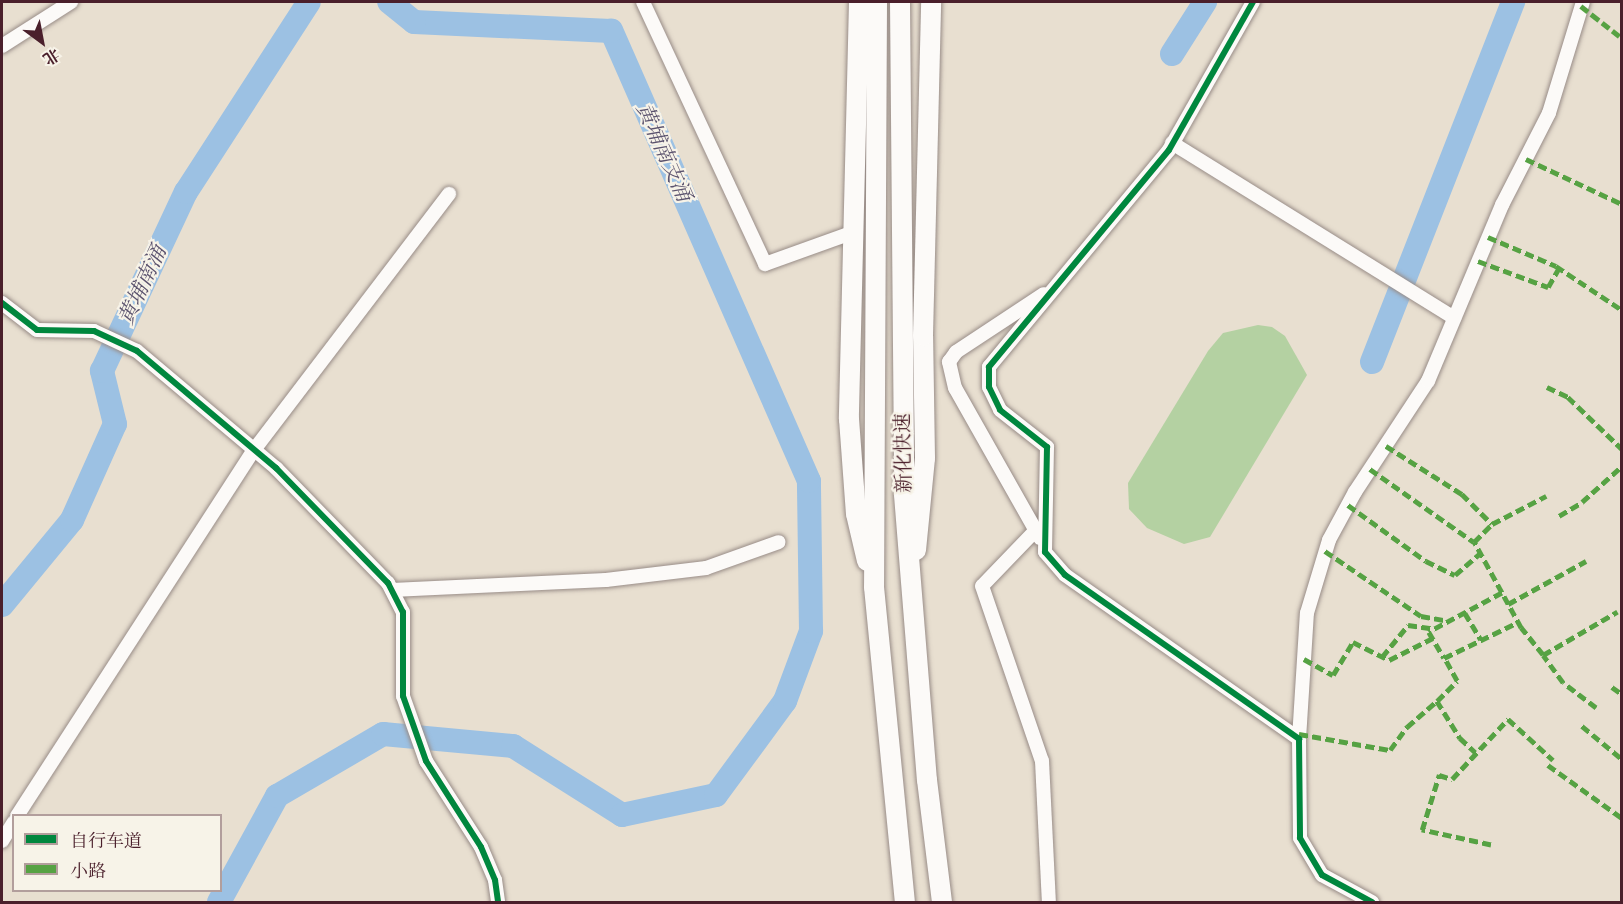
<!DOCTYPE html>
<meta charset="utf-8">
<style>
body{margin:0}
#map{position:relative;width:1623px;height:904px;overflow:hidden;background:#e8dfd0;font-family:"Libre Caslon Text","Noto Serif SC",serif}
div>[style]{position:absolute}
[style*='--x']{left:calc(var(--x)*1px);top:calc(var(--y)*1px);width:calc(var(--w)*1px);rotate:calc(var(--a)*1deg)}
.green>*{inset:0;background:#b4d1a2}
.river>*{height:24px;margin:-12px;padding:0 12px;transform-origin:12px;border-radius:12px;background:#9cc1e3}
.roads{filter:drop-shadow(0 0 2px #988c87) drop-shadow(0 0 2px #988c87)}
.minor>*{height:14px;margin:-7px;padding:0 7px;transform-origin:7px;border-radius:7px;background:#fcfaf8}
.highway>*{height:20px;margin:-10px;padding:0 10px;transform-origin:10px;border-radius:10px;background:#fcfaf8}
.quiet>*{height:4.5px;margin-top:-2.25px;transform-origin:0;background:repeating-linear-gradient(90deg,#56a243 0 9px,transparent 0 13.5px)}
.cycleway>*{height:6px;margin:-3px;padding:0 3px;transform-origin:3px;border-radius:3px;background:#00873e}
span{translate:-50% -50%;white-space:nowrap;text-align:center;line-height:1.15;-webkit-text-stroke:4.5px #f7f3e8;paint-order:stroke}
.street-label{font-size:20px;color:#4a1f2b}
.water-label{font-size:21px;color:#5b536e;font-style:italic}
.frame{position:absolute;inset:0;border:3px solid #4a1f2b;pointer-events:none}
.legend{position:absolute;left:12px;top:814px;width:210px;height:78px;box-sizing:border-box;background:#f7f3e8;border:2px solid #b29e9c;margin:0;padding:8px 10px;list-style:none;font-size:18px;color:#4a1f2b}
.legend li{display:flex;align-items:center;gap:12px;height:30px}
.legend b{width:30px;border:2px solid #b29e9c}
.north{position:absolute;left:12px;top:12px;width:60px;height:60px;-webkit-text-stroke:4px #f7f3e8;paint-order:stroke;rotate:148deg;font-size:16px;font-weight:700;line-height:24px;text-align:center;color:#4a1f2b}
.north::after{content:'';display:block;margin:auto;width:21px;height:27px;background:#4a1f2b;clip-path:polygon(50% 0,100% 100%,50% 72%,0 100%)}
</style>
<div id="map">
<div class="green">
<div style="clip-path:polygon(1258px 325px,1272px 327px,1285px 336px,1307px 375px,1210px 537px,1184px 544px,1147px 528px,1129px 509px,1128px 483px,1208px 351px,1223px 333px)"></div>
</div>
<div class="river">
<div style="--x:1172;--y:54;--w:62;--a:-57.6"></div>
<div style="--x:1372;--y:362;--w:387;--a:-68.6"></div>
<div style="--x:2;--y:605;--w:110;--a:-50.5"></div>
<div style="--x:72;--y:520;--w:105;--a:-65.9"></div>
<div style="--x:115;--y:424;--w:55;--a:-103.8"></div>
<div style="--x:102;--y:371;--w:198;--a:-64.9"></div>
<div style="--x:186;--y:192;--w:226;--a:-57.1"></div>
<div style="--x:219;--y:902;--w:121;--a:-61.3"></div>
<div style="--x:277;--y:796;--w:123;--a:-30.3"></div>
<div style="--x:383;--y:734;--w:131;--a:5.3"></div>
<div style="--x:513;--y:746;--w:129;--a:32.3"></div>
<div style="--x:622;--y:815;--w:96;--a:-12"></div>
<div style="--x:716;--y:795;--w:117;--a:-53.7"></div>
<div style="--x:785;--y:701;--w:75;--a:-69.6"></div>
<div style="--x:811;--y:631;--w:150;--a:-90.8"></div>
<div style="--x:809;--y:481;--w:492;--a:-113.7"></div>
<div style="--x:611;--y:31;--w:197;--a:-177.4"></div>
<div style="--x:414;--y:22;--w:32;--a:-141"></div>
</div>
<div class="roads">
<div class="minor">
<div style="--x:643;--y:2;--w:289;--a:65"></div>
<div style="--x:765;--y:264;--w:91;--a:-19.8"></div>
<div style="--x:1253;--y:2;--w:170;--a:119.6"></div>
<div style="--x:1169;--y:150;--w:282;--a:129.7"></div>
<div style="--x:989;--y:367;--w:20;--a:90"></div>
<div style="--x:989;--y:387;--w:25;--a:64"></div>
<div style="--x:1000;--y:410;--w:60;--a:38.2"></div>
<div style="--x:1047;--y:447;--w:105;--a:91.1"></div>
<div style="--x:1045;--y:552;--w:30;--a:49"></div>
<div style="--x:1065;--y:575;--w:286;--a:35"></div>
<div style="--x:1299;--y:739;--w:99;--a:89.4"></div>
<div style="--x:1300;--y:838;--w:43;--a:59.3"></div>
<div style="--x:1322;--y:875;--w:57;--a:28.4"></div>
<div style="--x:2;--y:46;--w:82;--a:-32.5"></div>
<div style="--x:1172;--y:143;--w:332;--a:31.8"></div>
<div style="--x:2;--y:303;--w:44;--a:37.6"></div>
<div style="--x:37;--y:330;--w:57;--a:1"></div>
<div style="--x:94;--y:331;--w:47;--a:24.9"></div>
<div style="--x:137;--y:351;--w:182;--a:40.1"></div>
<div style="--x:276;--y:468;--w:161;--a:45.8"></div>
<div style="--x:388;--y:583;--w:33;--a:63"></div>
<div style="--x:403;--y:612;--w:84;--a:90"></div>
<div style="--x:403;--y:696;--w:69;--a:70.5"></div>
<div style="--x:426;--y:761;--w:102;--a:57.4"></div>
<div style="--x:481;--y:847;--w:36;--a:67"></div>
<div style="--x:495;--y:880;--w:22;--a:82"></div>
<div style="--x:1035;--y:531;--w:76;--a:133.9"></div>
<div style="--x:982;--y:586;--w:185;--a:71.1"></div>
<div style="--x:1042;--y:761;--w:141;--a:87.2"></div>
<div style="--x:1040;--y:538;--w:172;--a:-119.5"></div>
<div style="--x:955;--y:388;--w:27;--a:-103"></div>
<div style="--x:949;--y:362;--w:12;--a:-55"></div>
<div style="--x:956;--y:352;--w:105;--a:-33.4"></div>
<div style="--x:392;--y:590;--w:214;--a:-2.7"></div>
<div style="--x:606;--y:580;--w:101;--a:-6.8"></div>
<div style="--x:706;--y:568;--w:77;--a:-19.6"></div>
<div style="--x:1299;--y:739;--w:126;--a:-86.4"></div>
<div style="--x:1307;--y:613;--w:76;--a:-73.2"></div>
<div style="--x:1329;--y:540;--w:55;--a:-61.6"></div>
<div style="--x:1355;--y:492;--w:133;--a:-56.7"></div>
<div style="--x:1428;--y:381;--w:191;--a:-67.2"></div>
<div style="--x:1502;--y:205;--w:103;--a:-62.9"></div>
<div style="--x:1549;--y:113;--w:116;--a:-73"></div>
<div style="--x:17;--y:816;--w:436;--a:-57.1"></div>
<div style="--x:254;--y:450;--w:322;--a:-52.7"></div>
<div style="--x:2;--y:841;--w:22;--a:-58"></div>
</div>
<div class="highway">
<div style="--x:859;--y:2;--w:417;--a:91.4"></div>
<div style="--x:849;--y:419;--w:95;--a:85.8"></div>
<div style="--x:856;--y:514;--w:48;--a:76.8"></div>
<div style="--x:877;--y:2;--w:585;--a:90.29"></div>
<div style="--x:874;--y:587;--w:317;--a:84.4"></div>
<div style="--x:900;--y:2;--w:493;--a:89.5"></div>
<div style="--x:904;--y:495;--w:286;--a:85.4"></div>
<div style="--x:927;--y:780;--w:123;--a:83"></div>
<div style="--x:916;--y:550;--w:92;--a:-84.4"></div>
<div style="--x:925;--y:458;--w:122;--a:-90.9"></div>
<div style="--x:923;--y:336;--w:334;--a:-88.6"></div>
</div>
</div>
<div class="quiet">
<div style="--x:1581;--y:6;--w:52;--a:38"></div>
<div style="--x:1526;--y:159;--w:106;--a:25.1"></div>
<div style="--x:1488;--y:237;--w:74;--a:23.1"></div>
<div style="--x:1556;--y:266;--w:79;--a:33.7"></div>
<div style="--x:1478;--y:261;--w:75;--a:20.4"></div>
<div style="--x:1548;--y:287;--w:22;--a:-60"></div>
<div style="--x:1547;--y:387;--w:23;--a:25"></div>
<div style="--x:1568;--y:397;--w:75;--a:43.9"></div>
<div style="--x:1386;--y:446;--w:90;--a:32.3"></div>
<div style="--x:1462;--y:494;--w:42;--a:45"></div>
<div style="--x:1370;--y:469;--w:127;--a:35.1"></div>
<div style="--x:1348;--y:505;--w:96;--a:35.7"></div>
<div style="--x:1426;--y:561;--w:32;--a:26"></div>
<div style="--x:1455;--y:575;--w:33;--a:-41"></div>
<div style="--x:1559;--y:516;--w:27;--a:-31"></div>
<div style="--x:1582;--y:502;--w:54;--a:-42"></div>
<div style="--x:1325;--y:551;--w:116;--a:34.1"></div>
<div style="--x:1421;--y:616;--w:28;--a:10"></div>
<div style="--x:1502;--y:593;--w:83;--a:151.9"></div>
<div style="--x:1429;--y:632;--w:30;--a:60"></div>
<div style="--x:1444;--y:658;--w:82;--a:-25.9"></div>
<div style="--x:1508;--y:604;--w:89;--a:-28.9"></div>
<div style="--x:1465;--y:613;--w:31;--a:59"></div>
<div style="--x:1543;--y:655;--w:35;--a:-129"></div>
<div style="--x:1521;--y:628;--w:98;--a:-118.7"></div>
<div style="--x:1474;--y:542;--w:25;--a:-45"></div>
<div style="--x:1492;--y:524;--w:61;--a:-27.4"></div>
<div style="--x:1382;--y:657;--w:41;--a:-50.9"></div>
<div style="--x:1408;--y:625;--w:27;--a:8"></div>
<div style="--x:1304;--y:659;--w:33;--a:29"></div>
<div style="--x:1333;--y:675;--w:39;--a:-59"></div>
<div style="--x:1353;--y:642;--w:40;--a:26.6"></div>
<div style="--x:1389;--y:660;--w:49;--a:-26.6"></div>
<div style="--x:1612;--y:687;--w:12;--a:35"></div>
<div style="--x:1437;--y:701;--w:28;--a:-45"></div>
<div style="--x:1457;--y:681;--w:26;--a:-119"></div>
<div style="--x:1596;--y:708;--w:41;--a:-142.9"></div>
<div style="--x:1563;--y:683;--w:34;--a:-126"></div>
<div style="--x:1543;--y:655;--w:86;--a:-30.2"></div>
<div style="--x:1582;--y:726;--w:52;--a:39.5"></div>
<div style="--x:1299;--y:734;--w:92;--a:10"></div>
<div style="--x:1390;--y:750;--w:29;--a:-54"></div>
<div style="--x:1407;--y:727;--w:40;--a:-41"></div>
<div style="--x:1437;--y:701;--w:44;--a:58.1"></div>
<div style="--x:1460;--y:738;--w:21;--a:43"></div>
<div style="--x:1548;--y:765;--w:91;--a:35.6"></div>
<div style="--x:1491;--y:845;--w:71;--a:-167.7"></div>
<div style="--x:1422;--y:830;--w:58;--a:-72.8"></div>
<div style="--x:1439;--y:775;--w:14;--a:17"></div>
<div style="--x:1452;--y:779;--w:82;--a:-47"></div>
<div style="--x:1508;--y:719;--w:61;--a:42.3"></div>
</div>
<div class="cycleway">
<div style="--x:1253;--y:2;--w:170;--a:119.6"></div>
<div style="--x:1169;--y:150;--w:282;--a:129.7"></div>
<div style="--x:989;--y:367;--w:20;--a:90"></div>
<div style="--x:989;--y:387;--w:25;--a:64"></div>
<div style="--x:1000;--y:410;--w:60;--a:38.2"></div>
<div style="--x:1047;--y:447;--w:105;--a:91.1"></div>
<div style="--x:1045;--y:552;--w:30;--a:49"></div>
<div style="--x:1065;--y:575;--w:286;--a:35"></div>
<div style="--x:1299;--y:739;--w:99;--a:89.4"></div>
<div style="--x:1300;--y:838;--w:43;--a:59.3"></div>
<div style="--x:1322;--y:875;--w:57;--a:28.4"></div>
<div style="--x:2;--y:303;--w:44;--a:37.6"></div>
<div style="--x:37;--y:330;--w:57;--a:1"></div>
<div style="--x:94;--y:331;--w:47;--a:24.9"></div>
<div style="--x:137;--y:351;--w:182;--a:40.1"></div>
<div style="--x:276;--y:468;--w:161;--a:45.8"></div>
<div style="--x:388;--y:583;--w:33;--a:63"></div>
<div style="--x:403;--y:612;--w:84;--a:90"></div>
<div style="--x:403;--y:696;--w:69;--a:70.5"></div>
<div style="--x:426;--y:761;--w:102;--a:57.4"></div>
<div style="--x:481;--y:847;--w:36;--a:67"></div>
<div style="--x:495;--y:880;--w:22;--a:82"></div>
</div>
<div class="street-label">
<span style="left:903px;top:453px;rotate:-91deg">新化快速</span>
</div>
<div class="water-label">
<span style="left:664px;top:152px;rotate:66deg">黄埔南支涌</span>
<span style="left:142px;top:285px;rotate:-65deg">黄埔南涌</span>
</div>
<div class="frame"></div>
<ul class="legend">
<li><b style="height:8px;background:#00873e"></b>自行车道</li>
<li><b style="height:8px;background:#56a243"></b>小路</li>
</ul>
<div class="north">北</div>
</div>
